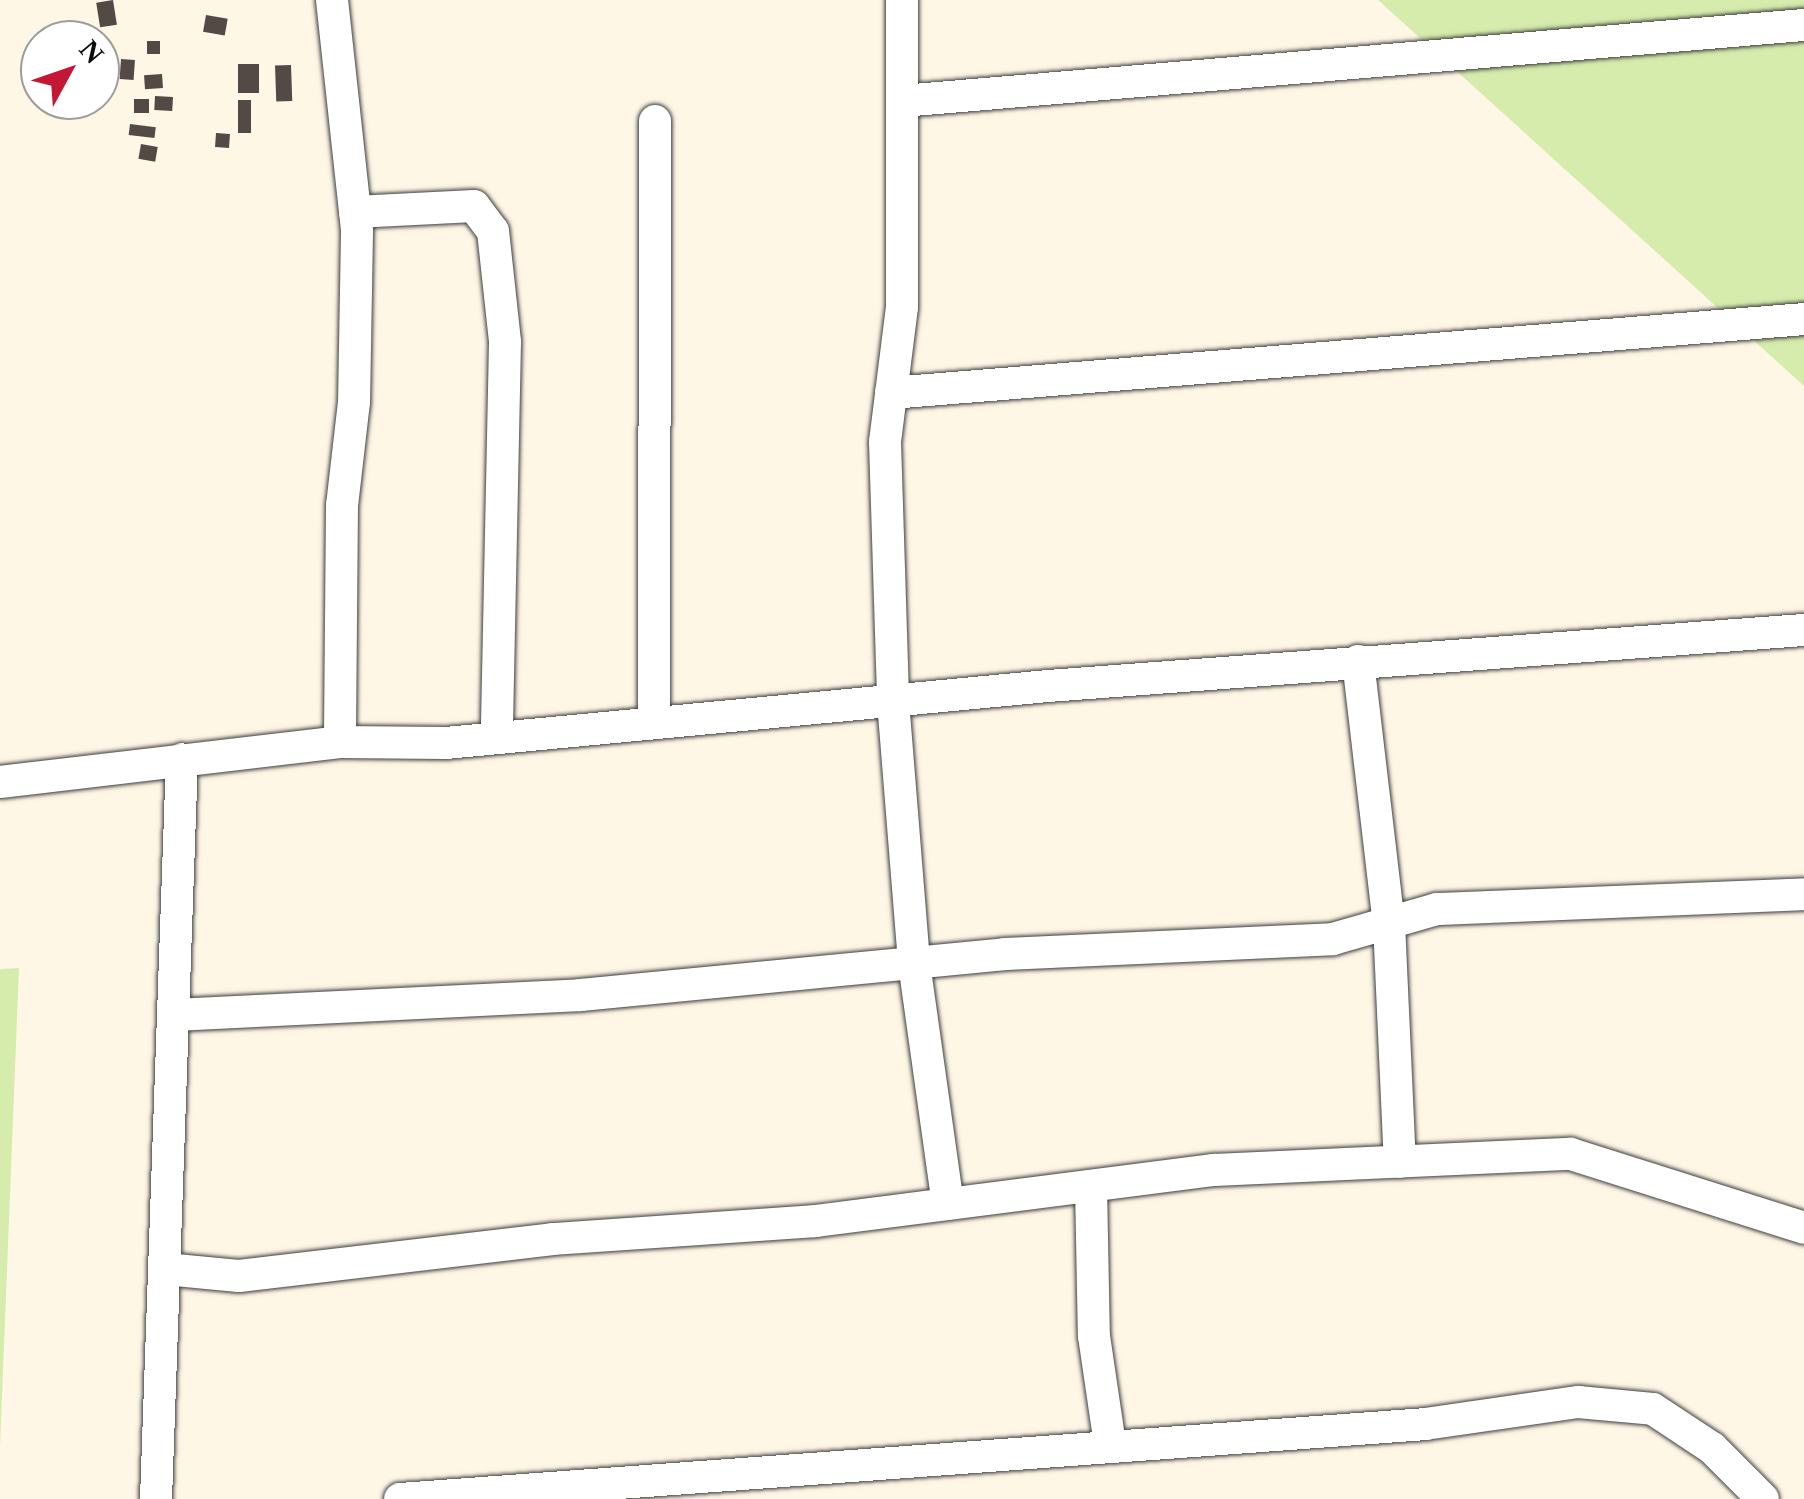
<!DOCTYPE html>
<style>
body{margin:0}
#map{position:relative;width:1804px;height:1499px;overflow:hidden;background:#fff7e6;font-family:Georgia,serif}
div>[style]{position:absolute}
[style*='--x']{left:calc(var(--x)*1px);top:calc(var(--y)*1px);width:calc(var(--w)*1px);rotate:calc(var(--a)*1deg)}
.green>*{inset:0;background:#d5ecad}
.building>*{inset:0;background:#534945;transform-origin:0 0}
.roads{filter:drop-shadow(0 0 2px #3d3d3d) drop-shadow(0 0 2px #3d3d3d)}
.street>*{height:32px;margin:-16px;padding:0 16px;transform-origin:16px;border-radius:16px;background:#fff}
span{translate:-50% -50%;white-space:nowrap;text-align:center;line-height:1.15;-webkit-text-stroke:10px #fff;paint-order:stroke}
.north{position:absolute;left:20px;top:20px;width:100px;height:100px;box-sizing:border-box;background:#fff;border:2px solid #9d9d9d;border-radius:50%;rotate:50deg;font-size:28px;font-weight:700;line-height:40px;text-align:center;color:#0a0a0a}
.north::after{content:'';display:block;margin:auto;width:35px;height:45px;background:#c41735;clip-path:polygon(50% 0,100% 100%,50% 72%,0 100%)}
</style>
<div id="map">
<div class="green">
<div style="clip-path:polygon(1378px 0,1804px 0,1804px 386px)"></div>
<div style="clip-path:polygon(19px 968px,0 1447px,0 969px)"></div>
</div>
<div class="building">
<div style="left:113px;top:0;width:25px;height:17px;rotate:81deg"></div>
<div style="left:206px;top:15px;width:22px;height:17px;rotate:10deg"></div>
<div style="left:147px;top:41px;width:13px;height:13px"></div>
<div style="left:121px;top:59px;width:14px;height:20px;rotate:4deg"></div>
<div style="left:238px;top:64px;width:21px;height:29px"></div>
<div style="left:291px;top:65px;width:36px;height:16px;rotate:88deg"></div>
<div style="left:162px;top:74px;width:14px;height:18px;rotate:86deg"></div>
<div style="left:155px;top:96px;width:18px;height:14px;rotate:3deg"></div>
<div style="left:134px;top:99px;width:15px;height:14px"></div>
<div style="left:238px;top:100px;width:13px;height:33px"></div>
<div style="left:130px;top:124px;width:26px;height:11px;rotate:7deg"></div>
<div style="left:216px;top:133px;width:14px;height:14px;rotate:4deg"></div>
<div style="left:141px;top:144px;width:17px;height:15px;rotate:10deg"></div>
</div>
<div class="roads">
<div class="street">
<div style="--x:332;--y:0;--w:233;--a:83.8"></div>
<div style="--x:357;--y:232;--w:170;--a:91"></div>
<div style="--x:354;--y:402;--w:104;--a:96.6"></div>
<div style="--x:342;--y:505;--w:237;--a:90.5"></div>
<div style="--x:902;--y:0;--w:307;--a:90"></div>
<div style="--x:902;--y:307;--w:136;--a:97.2"></div>
<div style="--x:885;--y:442;--w:259;--a:88.2"></div>
<div style="--x:893;--y:701;--w:263;--a:85.4"></div>
<div style="--x:914;--y:963;--w:243;--a:82"></div>
<div style="--x:902;--y:101;--w:905;--a:-4.82"></div>
<div style="--x:355;--y:212;--w:119;--a:-2.9"></div>
<div style="--x:474;--y:206;--w:31;--a:53"></div>
<div style="--x:493;--y:231;--w:112;--a:83.8"></div>
<div style="--x:505;--y:342;--w:396;--a:91.2"></div>
<div style="--x:891;--y:393;--w:916;--a:-4.63"></div>
<div style="--x:1358;--y:661;--w:264;--a:83.3"></div>
<div style="--x:1389;--y:923;--w:239;--a:87.4"></div>
<div style="--x:654;--y:723;--w:602;--a:-89.9"></div>
<div style="--x:0;--y:782;--w:342;--a:-6.7"></div>
<div style="--x:340;--y:742;--w:106;--a:0.5"></div>
<div style="--x:446;--y:743;--w:605;--a:-5.41"></div>
<div style="--x:1048;--y:686;--w:758;--a:-4.24"></div>
<div style="--x:175;--y:1015;--w:406;--a:-2.8"></div>
<div style="--x:581;--y:995;--w:426;--a:-5.5"></div>
<div style="--x:1005;--y:954;--w:328;--a:-2.6"></div>
<div style="--x:1333;--y:939;--w:108;--a:-16.1"></div>
<div style="--x:1437;--y:909;--w:367;--a:-2.3"></div>
<div style="--x:1091;--y:1186;--w:150;--a:88.9"></div>
<div style="--x:1094;--y:1336;--w:110;--a:81.6"></div>
<div style="--x:165;--y:1269;--w:74;--a:5.4"></div>
<div style="--x:239;--y:1276;--w:316;--a:-6.7"></div>
<div style="--x:553;--y:1239;--w:263;--a:-3.9"></div>
<div style="--x:815;--y:1221;--w:402;--a:-7.3"></div>
<div style="--x:1214;--y:1170;--w:357;--a:-2.6"></div>
<div style="--x:1571;--y:1154;--w:244;--a:17.6"></div>
<div style="--x:156;--y:1499;--w:740;--a:-87.99"></div>
<div style="--x:400;--y:1499;--w:1028;--a:-4.18"></div>
<div style="--x:1425;--y:1424;--w:155;--a:-8.2"></div>
<div style="--x:1578;--y:1402;--w:75;--a:5.3"></div>
<div style="--x:1653;--y:1409;--w:71;--a:33.5"></div>
<div style="--x:1712;--y:1448;--w:72;--a:45"></div>
</div>
</div>
<div class="north">N</div>
</div>
